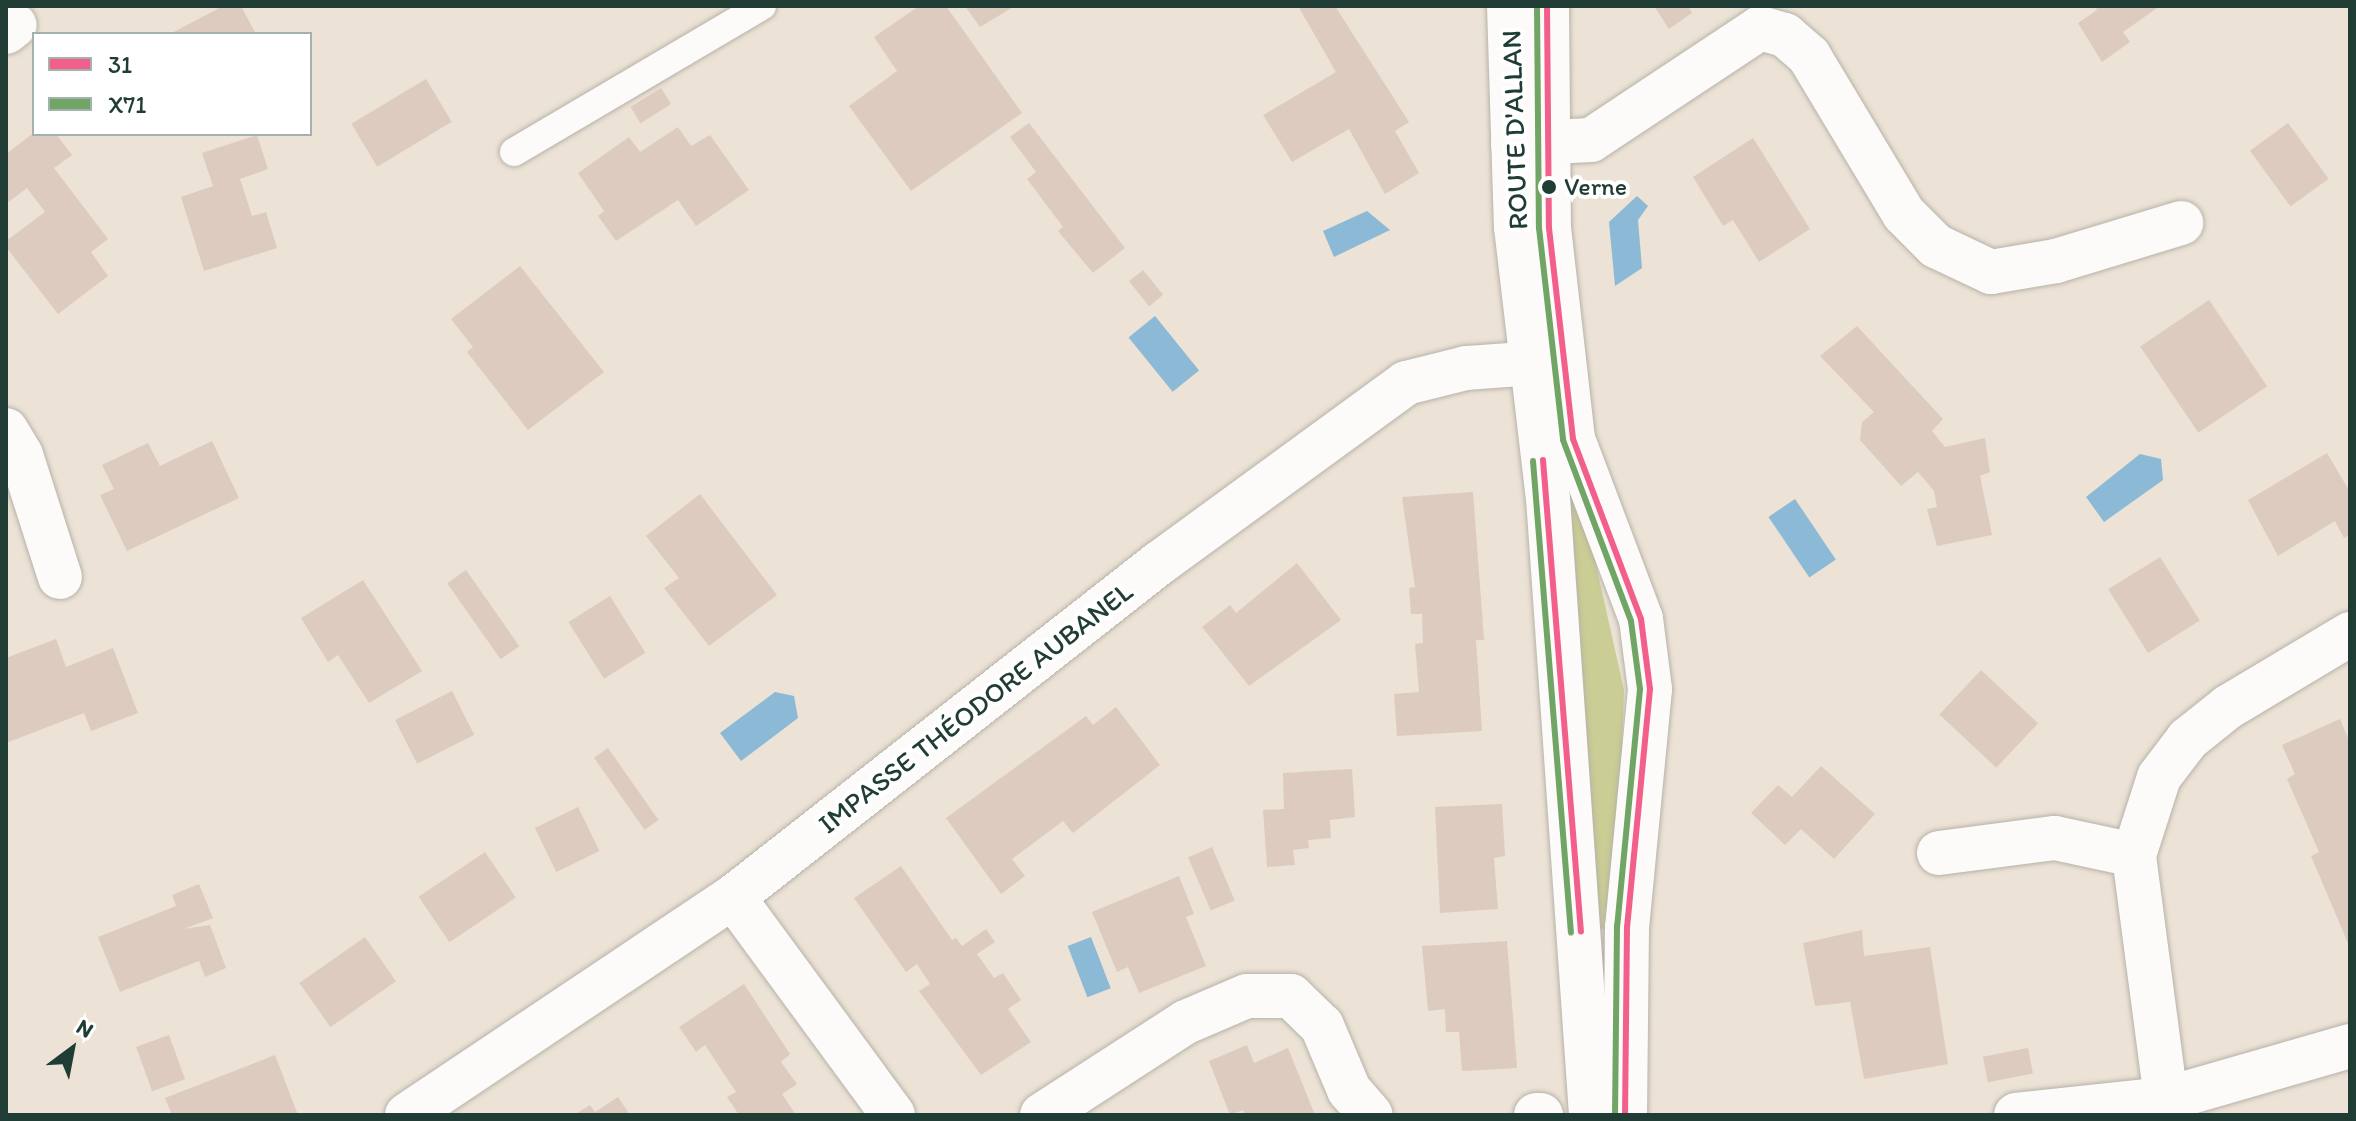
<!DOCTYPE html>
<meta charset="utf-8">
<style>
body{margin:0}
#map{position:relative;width:2356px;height:1121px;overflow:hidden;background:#ece2d5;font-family:Itim,sans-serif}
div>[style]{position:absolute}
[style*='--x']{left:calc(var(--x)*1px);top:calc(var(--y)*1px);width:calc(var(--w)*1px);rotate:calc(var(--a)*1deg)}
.green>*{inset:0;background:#cacd94}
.water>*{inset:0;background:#8bb9d6;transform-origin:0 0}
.building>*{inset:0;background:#decbc0;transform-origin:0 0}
.roads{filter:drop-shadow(0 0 2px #b6b2a9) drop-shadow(0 0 2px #b6b2a9)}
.service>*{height:28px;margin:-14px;padding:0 14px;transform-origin:14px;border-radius:14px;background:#fcfbf9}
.minor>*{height:44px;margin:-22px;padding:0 22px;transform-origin:22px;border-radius:22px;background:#fcfbf9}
.tertiary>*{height:44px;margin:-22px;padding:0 22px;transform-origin:22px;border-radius:22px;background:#fcfbf9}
.bus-1>*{height:6px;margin:-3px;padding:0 3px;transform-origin:3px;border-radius:3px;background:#f35f8b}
.bus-2>*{height:6px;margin:-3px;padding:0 3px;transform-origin:3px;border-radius:3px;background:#71a566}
.dots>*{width:22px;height:22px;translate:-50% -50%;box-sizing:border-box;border:4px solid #fff;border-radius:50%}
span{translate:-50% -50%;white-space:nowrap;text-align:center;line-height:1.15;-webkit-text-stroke:8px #fff;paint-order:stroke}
.bus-label{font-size:26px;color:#1f3d34}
.left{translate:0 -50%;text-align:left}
.street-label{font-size:28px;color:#1f3d34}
.frame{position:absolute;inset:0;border:8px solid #1f3d34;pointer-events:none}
.legend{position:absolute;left:32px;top:32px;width:280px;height:104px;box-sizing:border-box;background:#fff;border:2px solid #a5b1ae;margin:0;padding:10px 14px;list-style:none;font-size:24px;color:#1f3d34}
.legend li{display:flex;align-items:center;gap:16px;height:40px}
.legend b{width:40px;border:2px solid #a5b1ae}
.north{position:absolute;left:32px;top:1009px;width:80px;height:80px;-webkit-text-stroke:6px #fff;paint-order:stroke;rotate:32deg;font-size:22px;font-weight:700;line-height:32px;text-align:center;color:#1f3d34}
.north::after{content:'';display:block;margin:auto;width:28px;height:36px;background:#1f3d34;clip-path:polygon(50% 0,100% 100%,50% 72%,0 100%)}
</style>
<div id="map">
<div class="green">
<div style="clip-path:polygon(1558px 457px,1594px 556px,1624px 690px,1621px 779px,1606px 929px,1590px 928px)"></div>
</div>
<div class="water">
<div style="clip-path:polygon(1637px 196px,1648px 206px,1638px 220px,1642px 268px,1615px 286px,1609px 222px)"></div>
<div style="clip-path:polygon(1367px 211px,1390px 230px,1334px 257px,1323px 231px)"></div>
<div style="left:1155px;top:316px;width:70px;height:34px;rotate:51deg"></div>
<div style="clip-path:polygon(2140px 454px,2161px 459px,2163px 480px,2104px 522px,2086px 497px)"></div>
<div style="left:1795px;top:499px;width:73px;height:32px;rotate:56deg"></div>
<div style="clip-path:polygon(775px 692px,794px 696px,798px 718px,741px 761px,720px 733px)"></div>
<div style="left:1091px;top:937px;width:55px;height:25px;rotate:69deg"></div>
</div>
<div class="building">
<div style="clip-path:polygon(223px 6px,241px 6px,256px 34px,170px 34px)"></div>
<div style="clip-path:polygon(919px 6px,946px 6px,1022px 113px,911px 191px,849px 106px,897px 71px,874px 37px)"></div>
<div style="clip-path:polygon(965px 6px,1015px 6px,980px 27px)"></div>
<div style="clip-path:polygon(1298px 6px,1335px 6px,1409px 122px,1395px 131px,1419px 173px,1385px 194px,1349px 129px,1292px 162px,1263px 115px,1336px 72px)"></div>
<div style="clip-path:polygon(1654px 6px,1688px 6px,1692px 13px,1669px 29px)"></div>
<div style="clip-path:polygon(2095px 6px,2160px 6px,2123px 32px,2130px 42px,2102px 62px,2078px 23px,2097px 10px)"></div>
<div style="left:426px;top:79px;width:50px;height:87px;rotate:59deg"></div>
<div style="left:661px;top:88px;width:19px;height:36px;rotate:58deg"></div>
<div style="clip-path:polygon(1029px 123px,1125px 248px,1093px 273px,1058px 231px,1063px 227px,1027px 179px,1036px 172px,1010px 137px)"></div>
<div style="left:2288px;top:123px;width:69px;height:47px;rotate:54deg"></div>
<div style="clip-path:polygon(678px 127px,691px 146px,710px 135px,749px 190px,696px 226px,678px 200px,616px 241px,598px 216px,604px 211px,578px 173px,629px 137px,640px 152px)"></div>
<div style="clip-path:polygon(32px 134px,56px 134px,72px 155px,54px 168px,108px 239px,91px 252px,108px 276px,58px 314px,6px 247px,6px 241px,45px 212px,27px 188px,6px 204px,6px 154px)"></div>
<div style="clip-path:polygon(257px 135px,268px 169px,240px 179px,252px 216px,266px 212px,277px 248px,204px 271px,181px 197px,213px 186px,202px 153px)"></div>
<div style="clip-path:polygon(1753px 138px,1810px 229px,1759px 262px,1733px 220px,1723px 226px,1693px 177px)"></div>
<div style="clip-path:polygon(520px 266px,604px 372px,528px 430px,467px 352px,473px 347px,451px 319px)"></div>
<div style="left:1143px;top:270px;width:32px;height:18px;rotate:51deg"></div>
<div style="left:2209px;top:300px;width:104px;height:83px;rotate:56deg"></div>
<div style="clip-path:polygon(1857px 326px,1943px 419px,1932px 431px,1945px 447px,1985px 438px,1990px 472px,1980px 476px,1992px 535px,1937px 546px,1927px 509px,1937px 507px,1934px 491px,1918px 472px,1901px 486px,1860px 440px,1862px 422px,1874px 412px,1820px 356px)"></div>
<div style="clip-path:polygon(212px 441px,239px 498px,127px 551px,100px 495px,114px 489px,102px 465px,148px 443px,160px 466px)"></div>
<div style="clip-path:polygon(2327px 453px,2350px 492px,2350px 534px,2344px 538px,2335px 521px,2278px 556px,2248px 500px)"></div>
<div style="clip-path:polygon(1473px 492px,1484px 640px,1476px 640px,1482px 731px,1397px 736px,1394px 694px,1419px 692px,1415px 644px,1423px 643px,1422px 614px,1411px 614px,1409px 588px,1415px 587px,1402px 497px)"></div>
<div style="clip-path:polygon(700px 494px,777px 595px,709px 646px,664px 588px,679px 578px,646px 536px)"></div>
<div style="left:2160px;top:557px;width:75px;height:61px;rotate:58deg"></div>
<div style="clip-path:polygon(1297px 563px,1341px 620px,1249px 686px,1202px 627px,1230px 605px,1236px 613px)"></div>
<div style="left:466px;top:570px;width:93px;height:23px;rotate:55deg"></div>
<div style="clip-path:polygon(363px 580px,422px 671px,369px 703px,338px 655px,328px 662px,301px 618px)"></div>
<div style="left:610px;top:596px;width:67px;height:49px;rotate:58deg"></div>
<div style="clip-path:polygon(56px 639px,66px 667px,113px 648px,138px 713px,91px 731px,84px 713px,6px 743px,6px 658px)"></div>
<div style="left:1981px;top:670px;width:78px;height:61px;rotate:43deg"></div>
<div style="left:452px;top:691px;width:49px;height:64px;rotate:63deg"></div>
<div style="clip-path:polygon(1116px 707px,1160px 765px,1073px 833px,1063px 821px,1012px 859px,1025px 876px,1001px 894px,946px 818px,1086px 716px,1093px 725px)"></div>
<div style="clip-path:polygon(2340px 719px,2350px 743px,2350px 948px,2311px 856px,2319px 852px,2287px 779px,2295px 774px,2282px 745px)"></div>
<div style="left:608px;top:748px;width:88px;height:17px;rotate:55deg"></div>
<div style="clip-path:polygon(1821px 766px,1875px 814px,1834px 859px,1801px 829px,1785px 845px,1751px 813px,1778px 785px,1792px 797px)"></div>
<div style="clip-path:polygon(1352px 769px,1355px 817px,1330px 820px,1331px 838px,1308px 840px,1309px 848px,1293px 850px,1295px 865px,1267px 867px,1263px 810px,1284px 809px,1283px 773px)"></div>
<div style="clip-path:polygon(1502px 804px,1505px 856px,1494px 858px,1498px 909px,1440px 913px,1435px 807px)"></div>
<div style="left:578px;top:807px;width:49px;height:48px;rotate:64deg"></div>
<div style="left:1212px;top:847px;width:58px;height:26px;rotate:67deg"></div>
<div style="left:485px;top:852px;width:55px;height:80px;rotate:56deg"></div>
<div style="clip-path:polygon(901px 866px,952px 940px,956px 938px,962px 946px,986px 929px,995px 942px,977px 954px,994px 978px,1003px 973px,1021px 1000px,1008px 1009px,1031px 1042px,981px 1075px,919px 991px,930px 984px,917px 964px,906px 972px,854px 898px)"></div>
<div style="clip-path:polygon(1179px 876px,1194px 914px,1186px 917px,1206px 966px,1139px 993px,1128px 967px,1117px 972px,1092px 912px)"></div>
<div style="clip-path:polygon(199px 884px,213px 918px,184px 929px,210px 925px,226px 968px,205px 977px,199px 961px,120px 992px,98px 937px,176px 906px,172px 895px)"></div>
<div style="clip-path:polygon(1862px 930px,1864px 956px,1930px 947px,1948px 1064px,1864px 1079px,1850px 1002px,1815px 1006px,1803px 943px)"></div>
<div style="left:365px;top:937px;width:54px;height:80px;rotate:55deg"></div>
<div style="clip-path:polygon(1507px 941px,1517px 1068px,1462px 1071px,1459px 1032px,1446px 1032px,1445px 1009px,1428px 1011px,1422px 946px)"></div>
<div style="clip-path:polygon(744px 984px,790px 1054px,781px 1062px,797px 1084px,782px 1094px,796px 1115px,739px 1115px,727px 1097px,736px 1092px,705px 1045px,696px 1052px,679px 1027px)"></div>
<div style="left:169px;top:1035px;width:47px;height:35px;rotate:70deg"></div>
<div style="clip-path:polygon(1247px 1045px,1254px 1063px,1288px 1048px,1315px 1115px,1245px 1115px,1243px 1110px,1230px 1115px,1209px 1061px)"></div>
<div style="left:2028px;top:1048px;width:26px;height:46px;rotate:79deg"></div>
<div style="clip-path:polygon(275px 1055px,298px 1115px,172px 1115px,165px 1098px)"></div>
<div style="clip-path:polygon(618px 1097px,630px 1115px,574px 1115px,590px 1105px,595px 1112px)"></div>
</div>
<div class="roads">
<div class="service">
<div style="--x:514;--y:152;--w:288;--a:-30.5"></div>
</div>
<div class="minor">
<div style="--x:6;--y:32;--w:11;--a:-38"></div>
<div style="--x:1513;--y:144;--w:78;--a:-2.9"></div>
<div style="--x:1591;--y:140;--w:203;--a:-33.5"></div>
<div style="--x:1760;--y:28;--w:26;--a:16"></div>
<div style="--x:1785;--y:35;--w:32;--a:41"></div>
<div style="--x:1809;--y:56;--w:184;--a:59"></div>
<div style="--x:1904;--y:214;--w:45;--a:45"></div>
<div style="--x:1936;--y:246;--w:61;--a:25.3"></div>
<div style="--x:1991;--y:272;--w:66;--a:-9.6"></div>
<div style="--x:2056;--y:261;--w:131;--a:-16.9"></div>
<div style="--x:6;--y:430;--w:29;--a:59"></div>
<div style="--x:21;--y:455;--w:128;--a:72.3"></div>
<div style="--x:1939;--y:853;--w:117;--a:-7.4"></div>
<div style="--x:2055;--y:838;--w:81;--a:12.1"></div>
<div style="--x:733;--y:897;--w:270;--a:53.7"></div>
<div style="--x:2166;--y:1099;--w:246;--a:-97.5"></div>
<div style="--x:2134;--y:855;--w:82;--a:-72.2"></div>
<div style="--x:2159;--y:777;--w:48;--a:-52.7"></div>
<div style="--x:2188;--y:739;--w:51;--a:-38.7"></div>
<div style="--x:2228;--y:707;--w:142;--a:-30.9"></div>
<div style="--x:407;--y:1115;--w:392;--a:-33.8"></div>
<div style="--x:733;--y:897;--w:540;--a:-38.08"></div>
<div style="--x:1158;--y:564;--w:307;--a:-36.1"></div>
<div style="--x:1406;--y:383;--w:62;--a:-14"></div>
<div style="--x:1466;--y:368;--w:98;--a:-4.1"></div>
<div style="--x:1042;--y:1115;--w:171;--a:-32.9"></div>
<div style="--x:1186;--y:1022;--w:66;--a:-23.1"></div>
<div style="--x:1247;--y:996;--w:44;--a:0"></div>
<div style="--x:1291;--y:996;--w:43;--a:44.1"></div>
<div style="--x:1322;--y:1026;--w:69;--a:67.1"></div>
<div style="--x:1349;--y:1090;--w:33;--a:49"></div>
<div style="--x:1536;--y:1115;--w:5;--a:0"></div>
<div style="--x:2016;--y:1115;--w:151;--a:-6.1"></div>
<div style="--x:2166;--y:1099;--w:191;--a:-16.1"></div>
</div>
<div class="tertiary">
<div style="--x:1509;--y:6;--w:221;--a:88.2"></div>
<div style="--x:1516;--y:227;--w:273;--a:83.3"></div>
<div style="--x:1548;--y:498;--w:618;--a:86.01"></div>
<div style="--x:1547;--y:6;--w:222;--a:89.5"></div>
<div style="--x:1549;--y:228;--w:212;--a:83.5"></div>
<div style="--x:1573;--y:439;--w:192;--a:69.3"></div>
<div style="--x:1641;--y:619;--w:71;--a:82.7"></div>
<div style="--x:1650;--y:689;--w:239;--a:95.5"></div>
<div style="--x:1627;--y:927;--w:188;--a:90.6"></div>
</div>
</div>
<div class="bus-1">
<div style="--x:1547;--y:6;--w:222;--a:89.5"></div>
<div style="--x:1549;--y:228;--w:212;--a:83.5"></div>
<div style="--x:1573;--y:439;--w:192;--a:69.3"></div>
<div style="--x:1641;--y:619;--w:71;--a:82.7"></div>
<div style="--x:1650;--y:689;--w:239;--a:95.5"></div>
<div style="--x:1627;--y:927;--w:188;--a:90.6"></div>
<div style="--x:1543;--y:460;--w:473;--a:85.4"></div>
</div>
<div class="bus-2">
<div style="--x:1537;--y:6;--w:222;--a:89.5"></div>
<div style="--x:1539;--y:228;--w:213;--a:83.5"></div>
<div style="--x:1563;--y:440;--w:193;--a:69.4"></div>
<div style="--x:1631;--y:621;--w:69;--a:82.5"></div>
<div style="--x:1640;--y:689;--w:238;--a:95.5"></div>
<div style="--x:1617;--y:926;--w:189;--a:90.6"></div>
<div style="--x:1533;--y:461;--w:473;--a:85.4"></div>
</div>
<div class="dots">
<div style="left:1549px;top:187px;background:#1f3d34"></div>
</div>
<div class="bus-label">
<span class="left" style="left:1564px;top:187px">Verne</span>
</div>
<div class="street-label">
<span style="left:1514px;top:130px;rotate:-92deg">ROUTE D'ALLAN</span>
<span style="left:975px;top:707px;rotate:-38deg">IMPASSE THÉODORE AUBANEL</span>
</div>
<div class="frame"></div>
<ul class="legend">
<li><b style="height:10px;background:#f35f8b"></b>31</li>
<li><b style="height:10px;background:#71a566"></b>X71</li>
</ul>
<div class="north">N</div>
</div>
